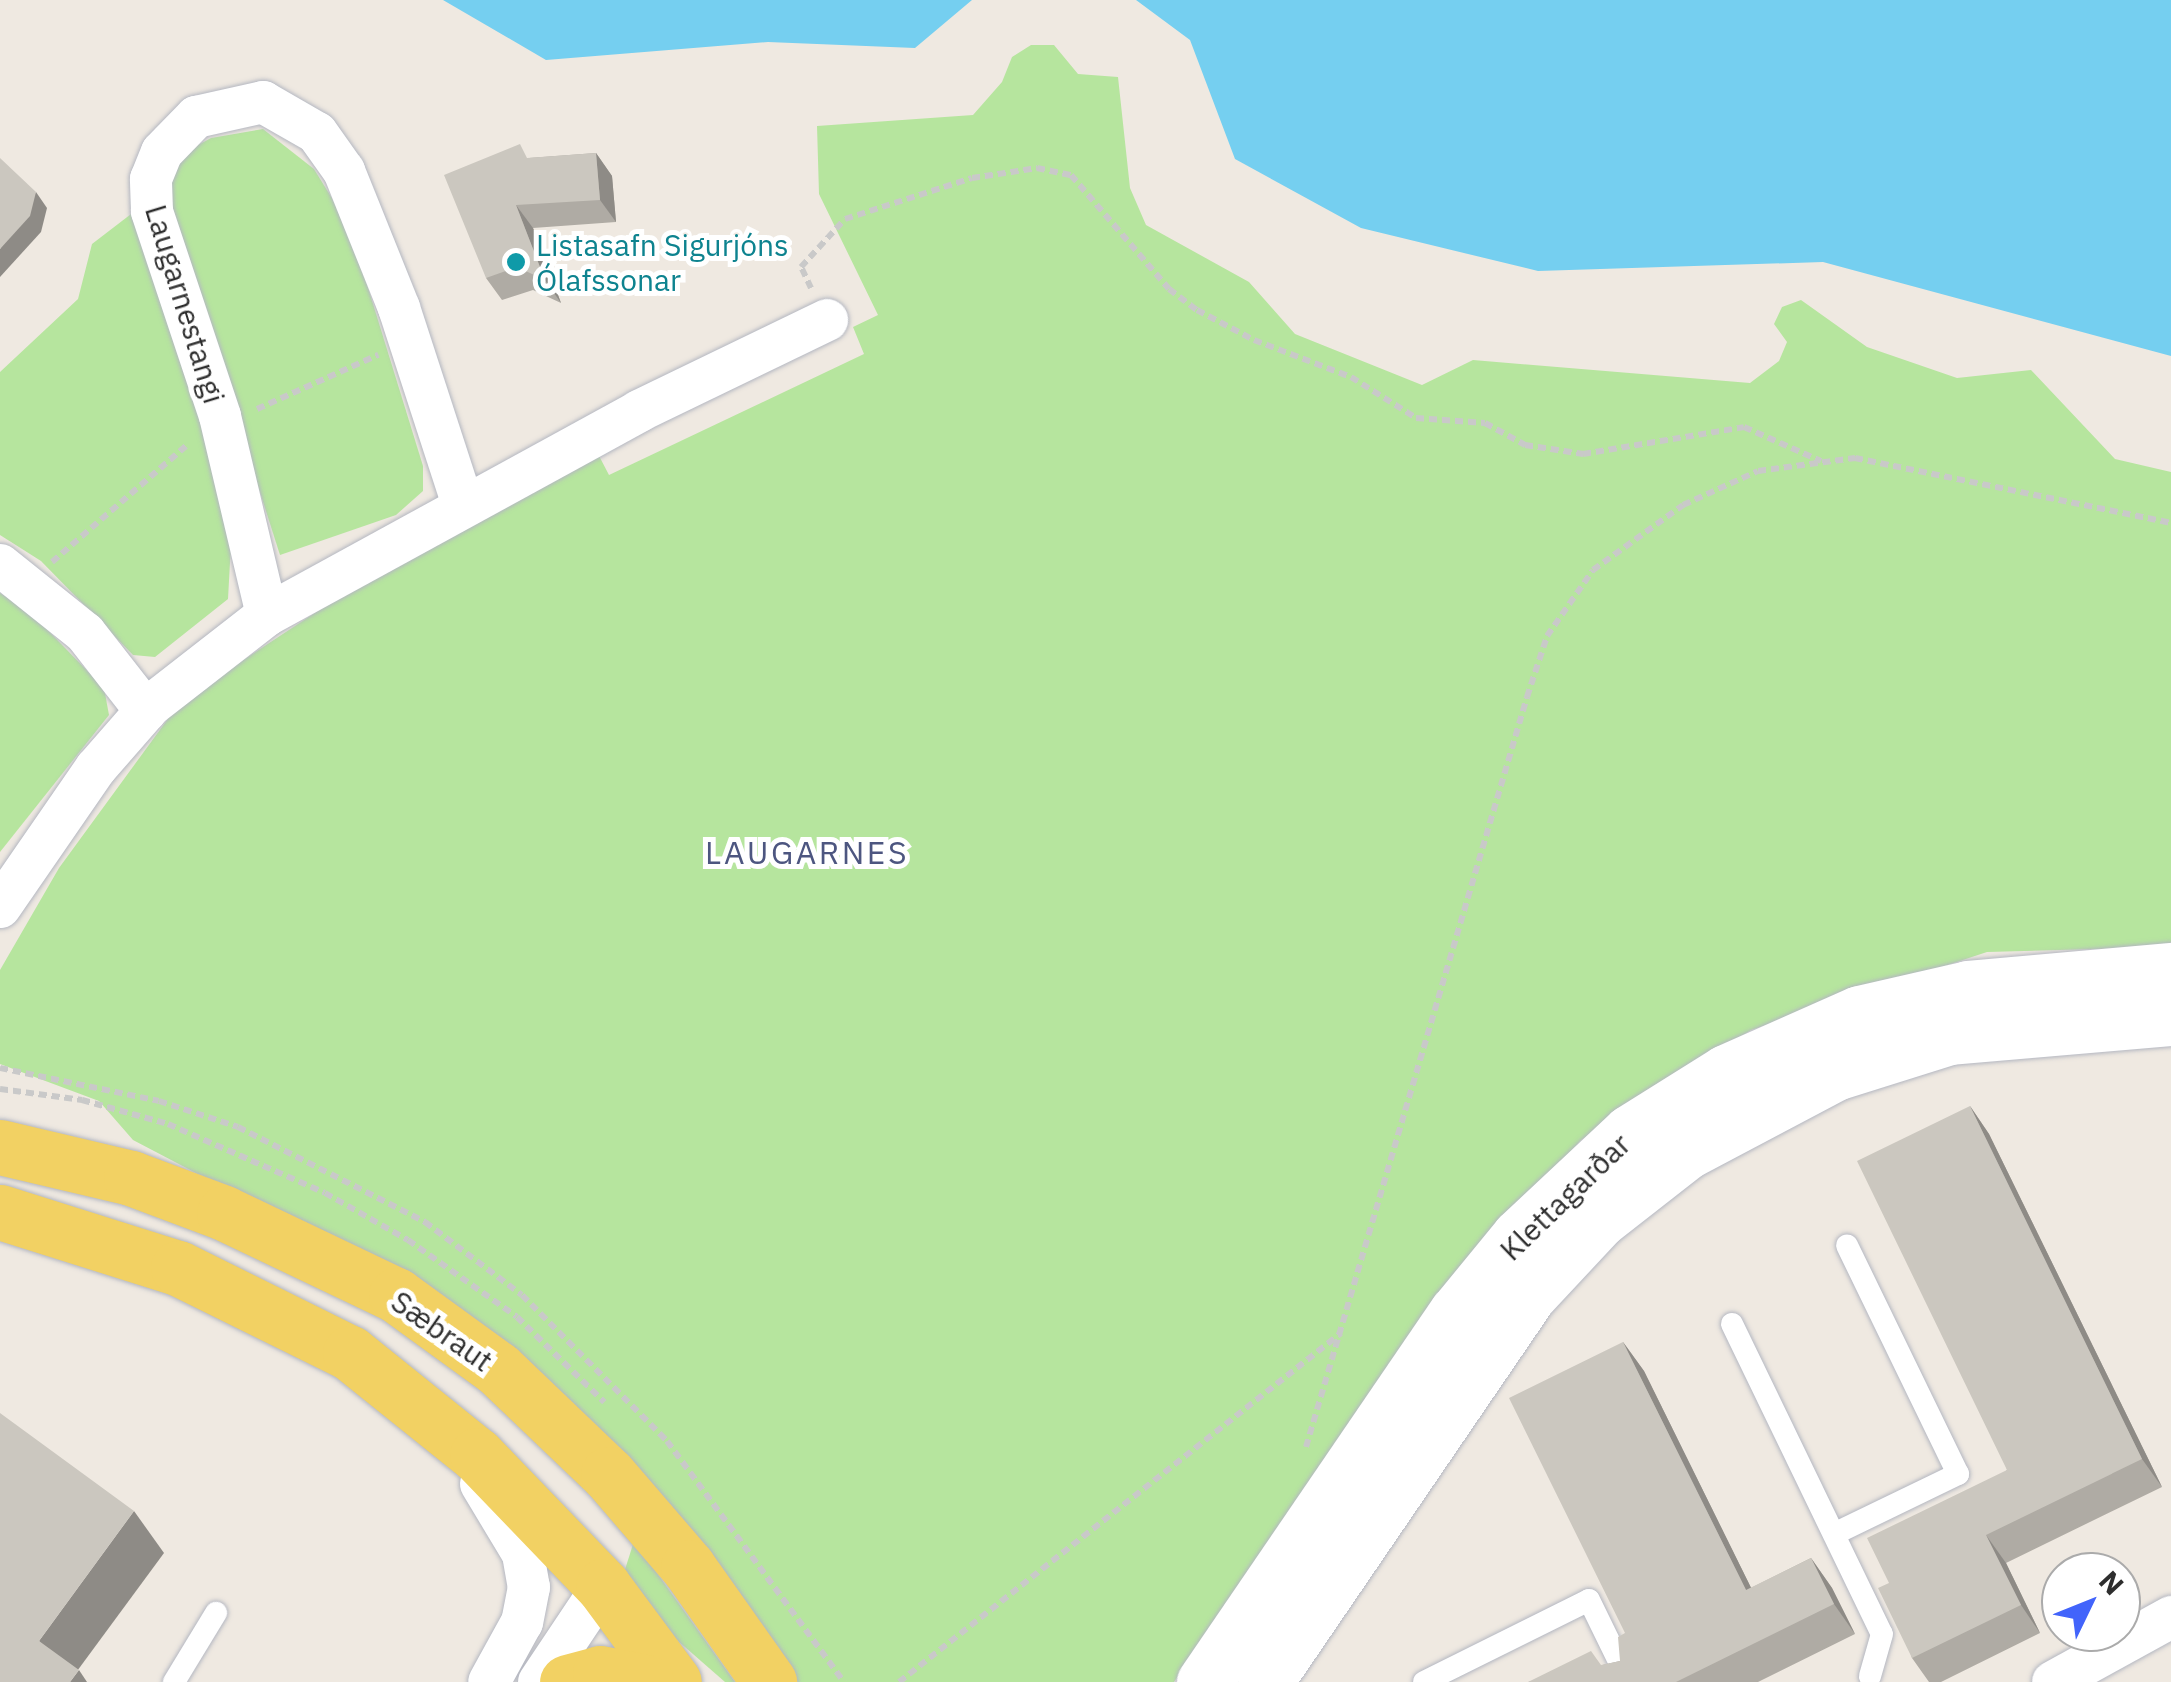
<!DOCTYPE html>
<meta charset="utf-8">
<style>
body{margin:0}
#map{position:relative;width:2171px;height:1682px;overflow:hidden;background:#efe9e1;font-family:"IBM Plex Sans",sans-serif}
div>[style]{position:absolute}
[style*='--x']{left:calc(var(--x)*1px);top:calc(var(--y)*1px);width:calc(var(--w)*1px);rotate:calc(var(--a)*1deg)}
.green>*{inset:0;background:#b6e59e}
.water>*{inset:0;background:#75cff0}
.path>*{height:6px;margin-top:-3px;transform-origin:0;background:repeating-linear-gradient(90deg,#c9c9c9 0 8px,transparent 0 13px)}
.roads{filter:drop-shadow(0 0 2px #b4b7c1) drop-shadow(0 0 2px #b4b7c1)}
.lane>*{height:22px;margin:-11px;padding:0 11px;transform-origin:11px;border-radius:11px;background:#fff}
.street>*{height:42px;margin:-21px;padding:0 21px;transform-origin:21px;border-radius:21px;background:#fff}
.secondary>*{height:55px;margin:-27.5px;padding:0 27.5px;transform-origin:27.5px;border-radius:27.5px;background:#fff}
.primary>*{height:55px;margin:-27.5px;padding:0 27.5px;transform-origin:27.5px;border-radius:27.5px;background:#f2d163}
.wall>*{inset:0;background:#afaba4}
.shaded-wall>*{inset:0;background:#8e8b86}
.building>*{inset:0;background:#cbc7bf}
.dots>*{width:28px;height:28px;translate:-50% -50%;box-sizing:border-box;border:5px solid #fff;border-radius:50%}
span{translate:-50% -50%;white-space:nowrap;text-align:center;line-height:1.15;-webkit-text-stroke:10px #fff;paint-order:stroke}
.culture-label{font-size:30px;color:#0d838f}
.left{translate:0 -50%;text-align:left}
.street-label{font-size:30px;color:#2e2e2e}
.neighbourhood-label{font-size:32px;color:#4d5680;letter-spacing:2.5px}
.north{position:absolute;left:2041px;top:1552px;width:100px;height:100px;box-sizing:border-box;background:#fff;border:2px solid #ababab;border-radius:50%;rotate:47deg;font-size:28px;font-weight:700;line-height:40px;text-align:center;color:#2e2e2e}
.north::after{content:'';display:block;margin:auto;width:35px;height:45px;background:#4264fb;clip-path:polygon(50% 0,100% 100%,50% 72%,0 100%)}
</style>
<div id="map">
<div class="green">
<div style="clip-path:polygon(1031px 45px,1054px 45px,1078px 74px,1118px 77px,1130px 188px,1146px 225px,1249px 282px,1295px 334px,1422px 385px,1473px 360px,1750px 383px,1779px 361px,1787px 342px,1774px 324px,1782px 307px,1801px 300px,1867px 347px,1957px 378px,2031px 370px,2115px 459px,2171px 472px,2171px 947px,1987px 952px,1751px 1030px,1581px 1140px,1427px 1312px,1174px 1682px,791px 1682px,368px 1263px,133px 1140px,99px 1101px,0 1064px,0 970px,59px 868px,181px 701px,374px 574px,597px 452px,609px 475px,864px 354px,853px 327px,878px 315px,819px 194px,817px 126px,973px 115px,1002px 82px,1012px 57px)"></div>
<div style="clip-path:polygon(263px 129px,314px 169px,349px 226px,423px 466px,423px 491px,396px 515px,280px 555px,176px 229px,167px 180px,187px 151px,211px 138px)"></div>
<div style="clip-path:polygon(135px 211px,192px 370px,231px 544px,228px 599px,155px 657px,133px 655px,41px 561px,0 535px,0 372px,78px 299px,92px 244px)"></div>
<div style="clip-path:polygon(0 593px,30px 612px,104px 688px,109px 715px,0 852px)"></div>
<div style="clip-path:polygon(634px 1541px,735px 1682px,725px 1682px,662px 1627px,623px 1576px)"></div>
</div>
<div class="water">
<div style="clip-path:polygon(443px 0,972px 0,915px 48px,768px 42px,546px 60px)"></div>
<div style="clip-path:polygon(1136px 0,2171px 0,2171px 356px,1823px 262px,1538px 271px,1361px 228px,1235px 159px,1190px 40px)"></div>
</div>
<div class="path">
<div style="--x:811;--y:288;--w:23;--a:-115"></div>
<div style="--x:801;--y:267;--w:65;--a:-47.5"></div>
<div style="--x:845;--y:219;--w:133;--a:-17.9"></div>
<div style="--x:972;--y:178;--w:66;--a:-8.7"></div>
<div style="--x:1037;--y:168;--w:35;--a:12"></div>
<div style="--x:1071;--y:175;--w:150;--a:49.3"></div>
<div style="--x:1169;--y:289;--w:35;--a:37"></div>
<div style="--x:1197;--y:310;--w:64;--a:27.8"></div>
<div style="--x:1254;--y:340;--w:104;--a:20.9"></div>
<div style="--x:1351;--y:377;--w:77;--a:32.2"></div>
<div style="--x:1416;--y:418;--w:69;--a:4.1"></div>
<div style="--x:1485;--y:423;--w:46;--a:28.8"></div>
<div style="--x:1525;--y:445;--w:59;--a:8.8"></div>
<div style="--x:1583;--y:454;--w:163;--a:-9.5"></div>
<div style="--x:1744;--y:427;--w:84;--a:23.8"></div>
<div style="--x:257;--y:409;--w:133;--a:-24.1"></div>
<div style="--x:52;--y:562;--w:177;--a:-40.9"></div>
<div style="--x:0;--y:1068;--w:162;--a:11.7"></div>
<div style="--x:159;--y:1101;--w:83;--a:18.2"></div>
<div style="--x:238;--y:1127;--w:210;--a:26.9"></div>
<div style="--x:425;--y:1222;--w:121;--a:37"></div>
<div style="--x:522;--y:1295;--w:206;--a:45.2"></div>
<div style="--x:667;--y:1441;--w:299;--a:53.7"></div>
<div style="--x:0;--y:1089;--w:83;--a:7.6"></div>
<div style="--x:82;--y:1100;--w:89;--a:15.6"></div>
<div style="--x:168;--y:1124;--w:171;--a:23.7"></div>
<div style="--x:325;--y:1193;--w:95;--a:29.5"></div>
<div style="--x:408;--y:1240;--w:133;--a:35.2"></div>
<div style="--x:517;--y:1317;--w:122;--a:44.3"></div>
<div style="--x:1306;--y:1447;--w:782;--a:-73.58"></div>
<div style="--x:1527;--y:697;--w:64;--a:-71.8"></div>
<div style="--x:1547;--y:636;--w:80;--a:-55.1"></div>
<div style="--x:1593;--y:570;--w:111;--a:-35.8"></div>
<div style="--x:1683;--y:505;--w:82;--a:-24.4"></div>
<div style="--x:1758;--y:471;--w:98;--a:-7.6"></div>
<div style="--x:1855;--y:458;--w:323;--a:11.6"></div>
<div style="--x:899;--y:1682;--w:563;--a:-38.29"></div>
</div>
<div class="roads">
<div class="lane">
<div style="--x:1732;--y:1324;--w:344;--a:64.2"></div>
<div style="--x:1882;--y:1634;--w:44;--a:105.9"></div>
<div style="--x:1834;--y:1534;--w:138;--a:-25.8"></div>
<div style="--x:1958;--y:1474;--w:254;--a:-115.9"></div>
<div style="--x:174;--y:1682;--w:81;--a:-58.7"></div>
<div style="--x:1424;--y:1682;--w:184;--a:-26.4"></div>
<div style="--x:1589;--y:1600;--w:91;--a:64"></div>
</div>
<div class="street">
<div style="--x:0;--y:565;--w:109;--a:38.7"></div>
<div style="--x:85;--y:633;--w:99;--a:52"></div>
<div style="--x:267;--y:615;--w:204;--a:-103.3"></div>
<div style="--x:220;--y:416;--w:216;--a:-108.4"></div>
<div style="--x:152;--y:211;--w:32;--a:-92"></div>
<div style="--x:151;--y:179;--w:29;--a:-68"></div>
<div style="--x:162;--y:152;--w:49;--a:-45.8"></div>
<div style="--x:196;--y:117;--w:69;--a:-12.6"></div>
<div style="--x:263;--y:102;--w:62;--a:29.9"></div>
<div style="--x:317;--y:133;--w:47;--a:54.6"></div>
<div style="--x:344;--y:171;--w:148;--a:68.1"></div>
<div style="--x:399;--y:308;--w:207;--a:72"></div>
<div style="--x:0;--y:907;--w:169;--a:-55.4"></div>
<div style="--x:96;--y:768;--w:82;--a:-48.9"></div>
<div style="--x:150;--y:706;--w:148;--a:-37.9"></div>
<div style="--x:267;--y:615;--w:424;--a:-28.7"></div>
<div style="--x:639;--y:411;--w:209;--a:-25.8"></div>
<div style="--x:481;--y:1484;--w:82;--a:59"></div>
<div style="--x:523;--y:1554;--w:34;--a:80"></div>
<div style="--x:529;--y:1587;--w:36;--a:101"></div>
<div style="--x:522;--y:1622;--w:68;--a:118.8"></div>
<div style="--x:539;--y:1682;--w:115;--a:-56.3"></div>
<div style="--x:2053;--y:1682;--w:135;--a:-28.8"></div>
</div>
<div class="secondary">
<div style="--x:1204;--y:1682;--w:447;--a:-55.7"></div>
<div style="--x:1456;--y:1313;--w:99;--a:-50.7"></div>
<div style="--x:1519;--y:1236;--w:152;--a:-43.1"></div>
<div style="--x:1630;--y:1132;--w:113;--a:-32"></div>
<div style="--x:1726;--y:1072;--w:145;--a:-23.9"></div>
<div style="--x:1859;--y:1013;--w:112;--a:-12.9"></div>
<div style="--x:1968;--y:988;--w:204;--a:-5.1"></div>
<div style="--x:1265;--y:1682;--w:470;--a:-55.7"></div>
<div style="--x:1530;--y:1294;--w:101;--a:-47"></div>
<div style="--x:1599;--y:1220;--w:110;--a:-38"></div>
<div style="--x:1686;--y:1152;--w:169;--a:-27.9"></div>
<div style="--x:1835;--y:1073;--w:120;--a:-17.5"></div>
<div style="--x:1949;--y:1037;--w:223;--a:-4.9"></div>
</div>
<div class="primary">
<div style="--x:0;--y:1147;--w:135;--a:13.3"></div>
<div style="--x:131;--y:1178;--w:99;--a:20.6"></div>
<div style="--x:224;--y:1213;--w:191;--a:25.5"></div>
<div style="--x:396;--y:1295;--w:126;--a:36"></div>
<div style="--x:498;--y:1369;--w:152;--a:43.7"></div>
<div style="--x:608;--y:1474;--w:123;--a:49.3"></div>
<div style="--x:688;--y:1567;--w:141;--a:54.8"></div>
<div style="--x:0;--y:1212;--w:187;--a:17.5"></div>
<div style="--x:178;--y:1268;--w:192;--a:26.3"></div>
<div style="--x:350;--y:1353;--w:163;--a:38.8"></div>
<div style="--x:477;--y:1455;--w:182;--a:46.1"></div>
<div style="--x:603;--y:1586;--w:119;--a:53.5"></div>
<div style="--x:567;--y:1682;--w:34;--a:-15"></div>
<div style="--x:600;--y:1673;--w:47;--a:11.1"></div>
</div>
</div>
<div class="wall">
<div style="clip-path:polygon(596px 153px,612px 176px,616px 222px,533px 228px,561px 303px,533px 290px,502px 300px,486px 278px,529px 158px)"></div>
<div style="clip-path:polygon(1970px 1106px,1989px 1134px,2162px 1487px,2006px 1563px,2040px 1633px,1941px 1682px,1929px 1682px,1912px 1658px,1889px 1583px,2007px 1470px)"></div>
<div style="clip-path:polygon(1623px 1342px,1644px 1371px,1751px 1588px,1811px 1558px,1832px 1588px,1855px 1634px,1758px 1682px,1528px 1682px,1620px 1661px,1625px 1633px)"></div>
</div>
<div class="shaded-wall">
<div style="clip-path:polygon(596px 153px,612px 176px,616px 222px,600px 200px)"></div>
<div style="clip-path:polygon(36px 192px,47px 208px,41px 232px,0 277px,0 249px)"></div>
<div style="clip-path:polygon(516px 205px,533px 228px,561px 303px,545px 280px)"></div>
<div style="clip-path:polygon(1970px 1106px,1989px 1134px,2162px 1487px,2142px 1459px)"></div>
<div style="clip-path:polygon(1623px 1342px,1644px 1371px,1767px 1620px,1746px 1590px)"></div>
<div style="clip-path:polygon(134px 1511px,164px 1553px,69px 1682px,39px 1641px)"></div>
<div style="clip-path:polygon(1986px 1535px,2006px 1563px,2040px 1633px,2021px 1605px)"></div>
<div style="clip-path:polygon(1811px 1558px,1832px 1588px,1855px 1634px,1834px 1604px)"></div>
<div style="clip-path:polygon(79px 1670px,87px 1682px,70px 1682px)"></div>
</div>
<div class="building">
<div style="clip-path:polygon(520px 144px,527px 158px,596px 153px,600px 200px,516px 205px,545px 280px,517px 267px,486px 278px,444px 175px)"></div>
<div style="clip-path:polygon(0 158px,36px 192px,30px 216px,0 249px)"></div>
<div style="clip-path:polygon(1970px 1106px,2142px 1459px,1986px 1535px,2021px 1605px,1912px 1658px,1878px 1588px,1889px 1583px,1867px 1538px,2007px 1470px,1857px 1161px)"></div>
<div style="clip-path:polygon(1623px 1342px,1746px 1590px,1811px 1558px,1834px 1604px,1676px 1682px,1528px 1682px,1591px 1651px,1601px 1665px,1620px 1661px,1618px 1637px,1625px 1633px,1509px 1398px)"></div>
<div style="clip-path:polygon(0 1413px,134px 1511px,39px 1641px,79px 1670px,70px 1682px,0 1682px)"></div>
</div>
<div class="dots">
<div style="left:516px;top:262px;background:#0f9aa8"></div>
</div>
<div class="culture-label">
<span class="left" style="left:536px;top:262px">Listasafn Sigurjóns<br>Ólafssonar</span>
</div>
<div class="street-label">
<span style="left:185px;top:304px;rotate:73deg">Laugarnestangi</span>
<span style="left:1565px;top:1197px;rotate:-44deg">Klettagarðar</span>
<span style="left:442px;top:1331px;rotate:35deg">Sæbraut</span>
</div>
<div class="neighbourhood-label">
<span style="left:807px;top:852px">LAUGARNES</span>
</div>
<div class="north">N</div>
</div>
